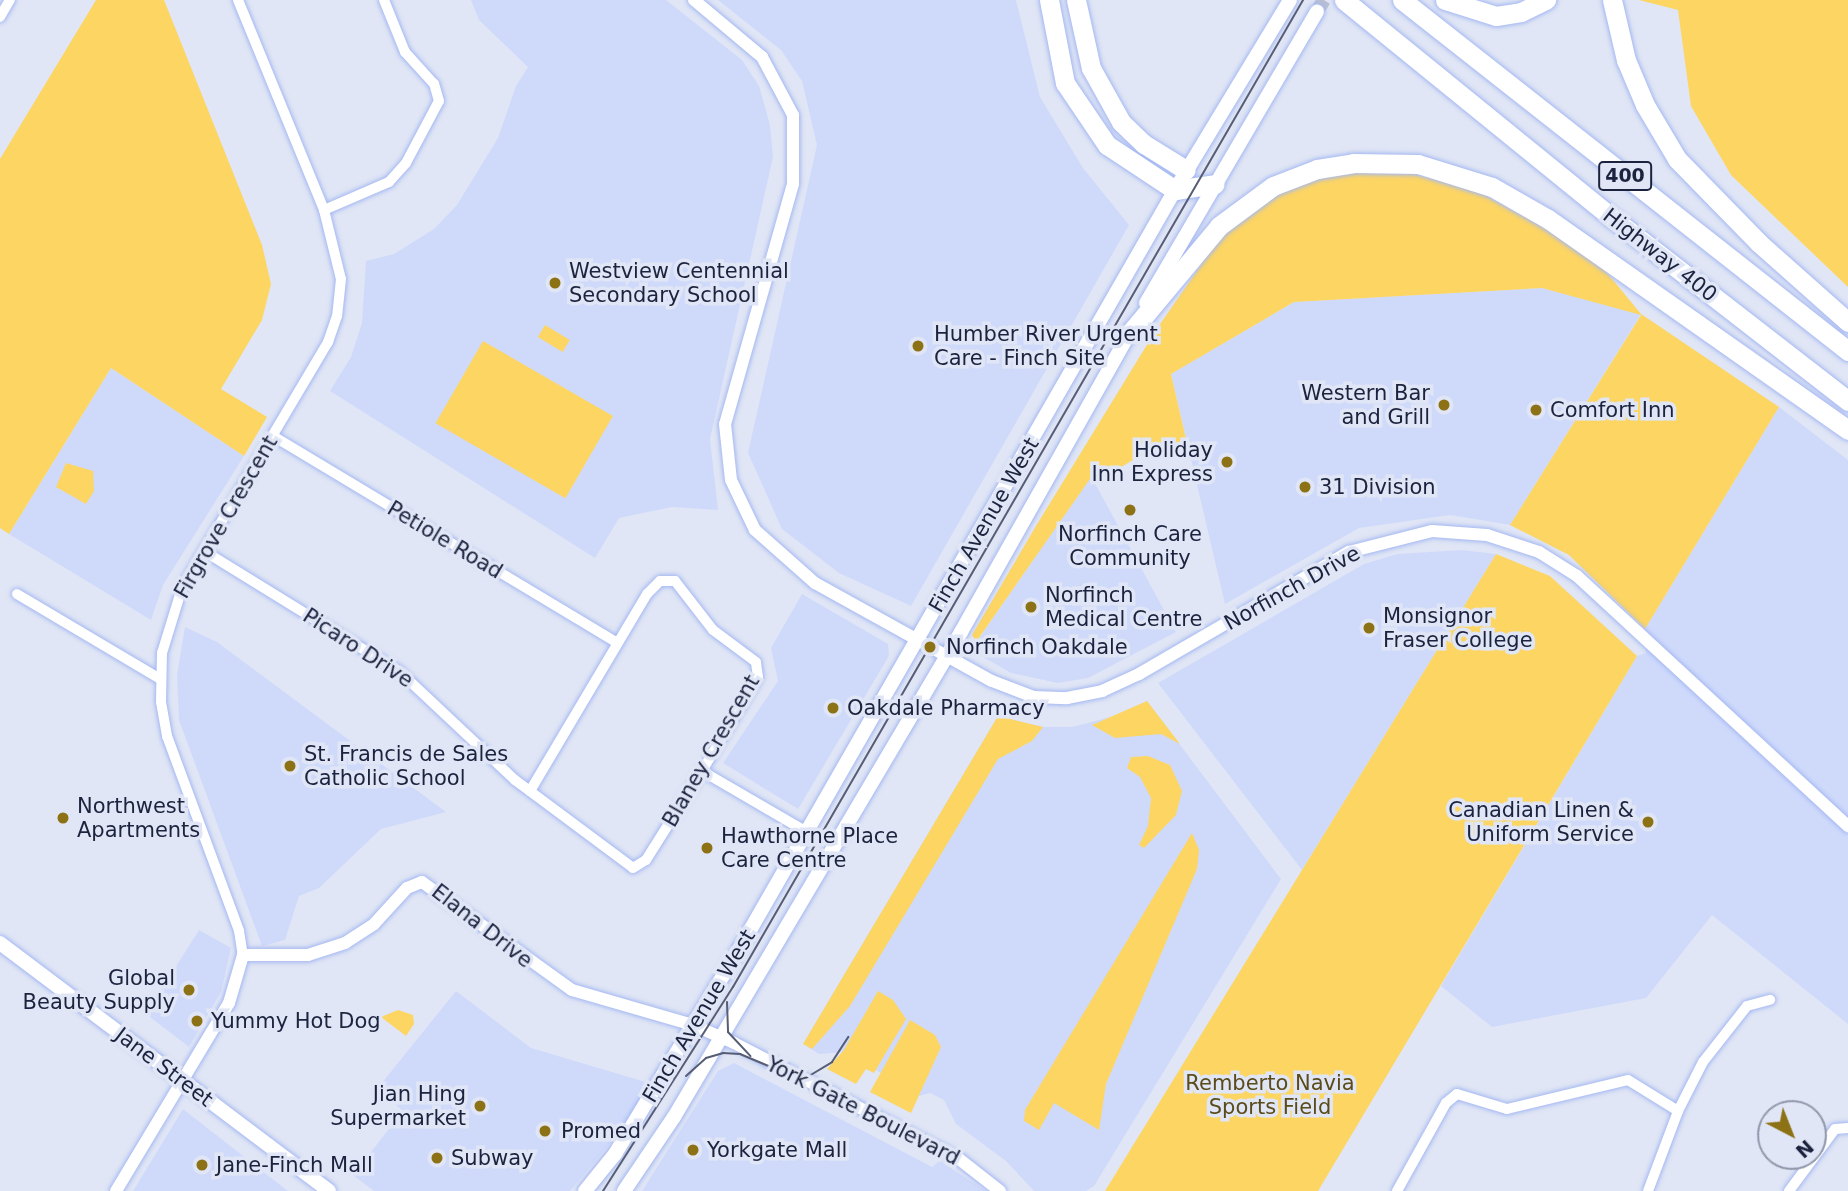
<!DOCTYPE html>
<style>
body{margin:0}
#map{position:relative;width:1848px;height:1191px;overflow:hidden;background:#e0e6f5;font-family:"DejaVu Sans",sans-serif}
div>[style]{position:absolute}
[style*='--x']{left:calc(var(--x)*1px);top:calc(var(--y)*1px);width:calc(var(--w)*1px);rotate:calc(var(--a)*1deg)}
.built>*{inset:0;background:#cfdafb}
.green>*{inset:0;background:#fcd563;transform-origin:0 0}
.secondary-tunnel>*{height:14px;margin-top:-7px;transform-origin:0;background:repeating-linear-gradient(90deg,#b9bfd1 0 14px,transparent 0 21px)}
.roads{filter:drop-shadow(0 0 2px #a5b8f2) drop-shadow(0 0 2px #a5b8f2)}
.minor>*{height:10px;margin:-5px;padding:0 5px;transform-origin:5px;border-radius:5px;background:#fff}
.tertiary>*{height:12px;margin:-6px;padding:0 6px;transform-origin:6px;border-radius:6px;background:#fff}
.secondary>*{height:14px;margin:-7px;padding:0 7px;transform-origin:7px;border-radius:7px;background:#fff}
.motorway>*{height:19px;margin:-9.5px;padding:0 9.5px;transform-origin:9.5px;border-radius:9.5px;background:#fff}
.tram>*{height:2px;margin:-1px;padding:0 1px;transform-origin:1px;border-radius:1px;background:#565d75}
.dots>*{width:19px;height:19px;translate:-50% -50%;box-sizing:border-box;border:4px solid #e0e6f5;border-radius:50%}
span{translate:-50% -50%;white-space:nowrap;text-align:center;line-height:1.15;-webkit-text-stroke:7px #e0e6f5;paint-order:stroke}
.shield-label span{padding:2px 5px;background:#e0e6f5;border:2px solid;border-radius:5px;-webkit-text-stroke-width:0}
.shield-label{font-size:19px;color:#1b233f;font-weight:700}
.street-label{font-size:21px;color:#1b233f}
.poi-label{font-size:21px;color:#1b233f}
.left{translate:0 -50%;text-align:left}
.right{translate:-100% -50%;text-align:right}
.park-label{font-size:21px;color:#5b4b19}
.north{position:absolute;left:1757px;top:1100px;width:70px;height:70px;box-sizing:border-box;background:#e0e6f5;border:2px solid #9198ac;border-radius:50%;rotate:138deg;font-size:19px;font-weight:700;line-height:28px;text-align:center;color:#1b233f}
.north::after{content:'';display:block;margin:auto;width:24px;height:32px;background:#8d7115;clip-path:polygon(50% 0,100% 100%,50% 72%,0 100%)}
</style>
<div id="map">
<div class="built">
<div style="clip-path:polygon(471px 0,666px 0,742px 60px,759px 86px,770px 125px,773px 157px,710px 439px,718px 510px,672px 507px,619px 518px,595px 558px,330px 391px,351px 357px,362px 323px,366px 261px,394px 254px,434px 229px,457px 205px,498px 138px,516px 86px,528px 67px,479px 20px)"></div>
<div style="clip-path:polygon(718px 0,1016px 0,1040px 97px,1083px 168px,1129px 225px,911px 606px,839px 573px,782px 529px,748px 453px,817px 145px,802px 81px,781px 50px)"></div>
<div style="clip-path:polygon(1542px 288px,1641px 314px,1510px 525px,1450px 515px,1359px 528px,1225px 604px,1171px 374px,1294px 302px)"></div>
<div style="clip-path:polygon(111px 368px,244px 456px,163px 585px,151px 620px,9px 534px)"></div>
<div style="clip-path:polygon(1779px 407px,1848px 460px,1848px 1024px,1712px 915px,1646px 998px,1492px 1027px,1441px 986px,1637px 656px,1646px 653px,1645px 629px)"></div>
<div style="clip-path:polygon(1091px 476px,1176px 632px,1088px 678px,1058px 683px,1011px 673px,971px 650px)"></div>
<div style="clip-path:polygon(1462px 550px,1496px 554px,1302px 870px,1158px 683px,1364px 564px,1397px 554px)"></div>
<div style="clip-path:polygon(802px 594px,888px 644px,889px 656px,798px 809px,723px 763px,778px 681px,771px 648px)"></div>
<div style="clip-path:polygon(185px 627px,217px 642px,446px 812px,381px 829px,319px 888px,299px 896px,285px 940px,262px 946px,179px 720px,177px 675px)"></div>
<div style="clip-path:polygon(1147px 701px,1281px 879px,1094px 1186px,1086px 1191px,1034px 1191px,1006px 1161px,956px 1124px,944px 1100px,930px 1093px,919px 1096px,846px 1052px,819px 1054px,803px 1044px,998px 716px,1043px 727px,1072px 727px,1126px 713px)"></div>
<div style="clip-path:polygon(199px 930px,231px 948px,221px 992px,189px 1047px,146px 1014px)"></div>
<div style="clip-path:polygon(456px 991px,531px 1048px,649px 1083px,622px 1129px,570px 1191px,374px 1191px,353px 1175px,403px 1111px,377px 1089px)"></div>
<div style="clip-path:polygon(734px 1063px,932px 1167px,940px 1161px,986px 1191px,642px 1191px,718px 1071px)"></div>
<div style="clip-path:polygon(183px 1109px,206px 1127px,288px 1191px,133px 1191px)"></div>
</div>
<div class="green">
<div style="clip-path:polygon(96px 0,164px 0,262px 245px,271px 284px,262px 320px,221px 389px,267px 417px,244px 456px,111px 368px,9px 534px,0 528px,0 159px)"></div>
<div style="clip-path:polygon(1639px 0,1848px 0,1848px 287px,1731px 175px,1691px 106px,1678px 10px)"></div>
<div style="clip-path:polygon(1394px 169px,1477px 191px,1557px 235px,1599px 263px,1641px 314px,1779px 407px,1645px 629px,1569px 555px,1510px 525px,1641px 315px,1542px 288px,1294px 302px,1171px 374px,1189px 452px,1176px 455px,1170px 445px,1165px 448px,1162px 443px,1106px 476px,1099px 466px,976px 642px,972px 635px,1036px 526px,1156px 330px,1226px 229px,1292px 185px,1351px 170px)"></div>
<div style="left:545px;top:325px;width:29px;height:14px;rotate:31deg"></div>
<div style="left:483px;top:341px;width:150px;height:95px;rotate:30deg"></div>
<div style="clip-path:polygon(66px 463px,93px 471px,94px 491px,86px 504px,56px 487px)"></div>
<div style="clip-path:polygon(1496px 554px,1550px 576px,1637px 656px,1318px 1191px,1105px 1191px)"></div>
<div style="clip-path:polygon(1147px 701px,1180px 744px,1161px 734px,1115px 738px,1092px 725px)"></div>
<div style="clip-path:polygon(998px 716px,1043px 727px,1032px 741px,998px 759px,850px 1006px,812px 1049px,803px 1044px)"></div>
<div style="clip-path:polygon(1148px 756px,1170px 765px,1182px 791px,1176px 815px,1144px 848px,1139px 845px,1148px 826px,1151px 798px,1140px 777px,1127px 768px,1131px 757px)"></div>
<div style="clip-path:polygon(1192px 833px,1199px 850px,1197px 869px,1106px 1084px,1099px 1130px,1054px 1103px,1039px 1130px,1024px 1121px,1025px 1110px)"></div>
<div style="clip-path:polygon(878px 991px,893px 1000px,906px 1019px,874px 1073px,866px 1069px,856px 1084px,827px 1069px,844px 1050px)"></div>
<div style="clip-path:polygon(398px 1010px,413px 1015px,414px 1024px,406px 1036px,381px 1017px)"></div>
<div style="clip-path:polygon(910px 1020px,935px 1035px,941px 1047px,911px 1113px,870px 1092px)"></div>
</div>
<div class="secondary-tunnel">
<div style="--x:1317;--y:11;--w:13;--a:-58"></div>
</div>
<div class="roads">
<div class="minor">
<div style="--x:238;--y:0;--w:227;--a:67.7"></div>
<div style="--x:324;--y:210;--w:71;--a:76.2"></div>
<div style="--x:341;--y:279;--w:37;--a:96"></div>
<div style="--x:337;--y:316;--w:28;--a:109"></div>
<div style="--x:328;--y:342;--w:286;--a:120.7"></div>
<div style="--x:182;--y:588;--w:68;--a:107.1"></div>
<div style="--x:162;--y:653;--w:49;--a:91.2"></div>
<div style="--x:161;--y:702;--w:35;--a:80"></div>
<div style="--x:167;--y:736;--w:208;--a:69.7"></div>
<div style="--x:239;--y:931;--w:24;--a:81"></div>
<div style="--x:0;--y:17;--w:20;--a:-60"></div>
<div style="--x:324;--y:210;--w:71;--a:-23.3"></div>
<div style="--x:389;--y:182;--w:25;--a:-48"></div>
<div style="--x:406;--y:163;--w:70;--a:-62"></div>
<div style="--x:439;--y:101;--w:18;--a:-106"></div>
<div style="--x:434;--y:84;--w:43;--a:-132.2"></div>
<div style="--x:405;--y:52;--w:56;--a:-112"></div>
<div style="--x:273;--y:436;--w:402;--a:31"></div>
<div style="--x:204;--y:551;--w:230;--a:31.7"></div>
<div style="--x:400;--y:672;--w:158;--a:43.2"></div>
<div style="--x:515;--y:780;--w:147;--a:36.7"></div>
<div style="--x:633;--y:868;--w:15;--a:-32"></div>
<div style="--x:646;--y:860;--w:105;--a:-57.8"></div>
<div style="--x:702;--y:771;--w:109;--a:-59.2"></div>
<div style="--x:758;--y:677;--w:15;--a:-98"></div>
<div style="--x:756;--y:662;--w:54;--a:-143.3"></div>
<div style="--x:713;--y:630;--w:62;--a:-127.8"></div>
<div style="--x:675;--y:581;--w:15;--a:180"></div>
<div style="--x:660;--y:581;--w:18;--a:135"></div>
<div style="--x:647;--y:594;--w:229;--a:120.7"></div>
<div style="--x:17;--y:594;--w:166;--a:30.7"></div>
<div style="--x:702;--y:771;--w:121;--a:30.2"></div>
<div style="--x:1397;--y:1191;--w:101;--a:-60.9"></div>
<div style="--x:1446;--y:1103;--w:14;--a:-39"></div>
<div style="--x:1457;--y:1094;--w:52;--a:16.7"></div>
<div style="--x:1507;--y:1109;--w:124;--a:-13.5"></div>
<div style="--x:1628;--y:1080;--w:59;--a:31.8"></div>
<div style="--x:1648;--y:1191;--w:85;--a:-69.4"></div>
<div style="--x:1678;--y:1111;--w:55;--a:-63"></div>
<div style="--x:1703;--y:1062;--w:71;--a:-51.8"></div>
<div style="--x:1747;--y:1006;--w:24;--a:-15"></div>
<div style="--x:1789;--y:1191;--w:77;--a:-53.4"></div>
<div style="--x:1835;--y:1129;--w:13;--a:-4"></div>
</div>
<div class="tertiary">
<div style="--x:694;--y:0;--w:89;--a:40"></div>
<div style="--x:762;--y:57;--w:66;--a:61.9"></div>
<div style="--x:793;--y:115;--w:69;--a:90"></div>
<div style="--x:793;--y:184;--w:249;--a:105.8"></div>
<div style="--x:725;--y:424;--w:56;--a:83.9"></div>
<div style="--x:731;--y:480;--w:55;--a:64.4"></div>
<div style="--x:755;--y:530;--w:80;--a:41.5"></div>
<div style="--x:815;--y:583;--w:202;--a:29"></div>
<div style="--x:992;--y:681;--w:45;--a:20.9"></div>
<div style="--x:1034;--y:697;--w:33;--a:2"></div>
<div style="--x:1067;--y:698;--w:36;--a:-11"></div>
<div style="--x:1102;--y:691;--w:41;--a:-24.7"></div>
<div style="--x:1139;--y:674;--w:243;--a:-30.2"></div>
<div style="--x:1349;--y:552;--w:86;--a:-14.2"></div>
<div style="--x:1432;--y:531;--w:55;--a:4.2"></div>
<div style="--x:1487;--y:535;--w:55;--a:18.1"></div>
<div style="--x:1539;--y:552;--w:45;--a:32.3"></div>
<div style="--x:1577;--y:576;--w:369;--a:42.7"></div>
<div style="--x:116;--y:1191;--w:219;--a:-59"></div>
<div style="--x:229;--y:1003;--w:50;--a:-73.7"></div>
<div style="--x:243;--y:955;--w:65;--a:0"></div>
<div style="--x:308;--y:955;--w:39;--a:-18"></div>
<div style="--x:345;--y:943;--w:35;--a:-33"></div>
<div style="--x:374;--y:924;--w:49;--a:-47.5"></div>
<div style="--x:407;--y:888;--w:16;--a:-22"></div>
<div style="--x:422;--y:882;--w:185;--a:35.8"></div>
<div style="--x:572;--y:990;--w:126;--a:16.1"></div>
<div style="--x:693;--y:1025;--w:45;--a:23.7"></div>
<div style="--x:734;--y:1043;--w:253;--a:27.3"></div>
<div style="--x:959;--y:1159;--w:52;--a:38"></div>
</div>
<div class="secondary">
<div style="--x:1146;--y:303;--w:338;--a:-59.6"></div>
<div style="--x:0;--y:943;--w:412;--a:37"></div>
<div style="--x:585;--y:1191;--w:48;--a:-51"></div>
<div style="--x:615;--y:1154;--w:251;--a:-58.8"></div>
<div style="--x:745;--y:939;--w:864;--a:-60.14"></div>
<div style="--x:1175;--y:190;--w:222;--a:-58.8"></div>
<div style="--x:624;--y:1191;--w:89;--a:-56"></div>
<div style="--x:674;--y:1117;--w:564;--a:-59.38"></div>
<div style="--x:961;--y:632;--w:350;--a:-60.6"></div>
</div>
<div class="motorway">
<div style="--x:1049;--y:0;--w:85;--a:79.1"></div>
<div style="--x:1065;--y:83;--w:75;--a:55.9"></div>
<div style="--x:1107;--y:145;--w:82;--a:33.5"></div>
<div style="--x:1175;--y:190;--w:40;--a:-8.5"></div>
<div style="--x:1076;--y:0;--w:70;--a:77.6"></div>
<div style="--x:1091;--y:68;--w:62;--a:60.9"></div>
<div style="--x:1121;--y:122;--w:32;--a:44"></div>
<div style="--x:1144;--y:144;--w:49;--a:31.8"></div>
<div style="--x:1344;--y:0;--w:344;--a:39.1"></div>
<div style="--x:1611;--y:217;--w:300;--a:37.8"></div>
<div style="--x:1402;--y:0;--w:568;--a:38.2"></div>
<div style="--x:1445;--y:0;--w:53;--a:17.4"></div>
<div style="--x:1496;--y:16;--w:25;--a:-9"></div>
<div style="--x:1521;--y:12;--w:28;--a:-26"></div>
<div style="--x:1612;--y:0;--w:62;--a:76.9"></div>
<div style="--x:1626;--y:60;--w:49;--a:67.1"></div>
<div style="--x:1645;--y:105;--w:63;--a:59.3"></div>
<div style="--x:1677;--y:159;--w:117;--a:45.7"></div>
<div style="--x:1759;--y:243;--w:119;--a:41.6"></div>
<div style="--x:1130;--y:333;--w:139;--a:-50.2"></div>
<div style="--x:1219;--y:226;--w:67;--a:-36.5"></div>
<div style="--x:1273;--y:186;--w:47;--a:-21.1"></div>
<div style="--x:1317;--y:169;--w:36;--a:-9"></div>
<div style="--x:1353;--y:163;--w:65;--a:0.9"></div>
<div style="--x:1418;--y:164;--w:77;--a:17.3"></div>
<div style="--x:1492;--y:187;--w:64;--a:29.7"></div>
<div style="--x:1548;--y:219;--w:367;--a:35.1"></div>
</div>
</div>
<div class="tram">
<div style="--x:727;--y:1002;--w:30;--a:88"></div>
<div style="--x:728;--y:1032;--w:33;--a:47"></div>
<div style="--x:686;--y:1076;--w:27;--a:-42"></div>
<div style="--x:706;--y:1058;--w:18;--a:-16"></div>
<div style="--x:723;--y:1053;--w:17;--a:3"></div>
<div style="--x:740;--y:1054;--w:56;--a:22.9"></div>
<div style="--x:792;--y:1076;--w:17;--a:0"></div>
<div style="--x:809;--y:1076;--w:27;--a:-31"></div>
<div style="--x:832;--y:1062;--w:30;--a:-57"></div>
<div style="--x:603;--y:1191;--w:242;--a:-57.5"></div>
<div style="--x:733;--y:987;--w:1140;--a:-59.99"></div>
</div>
<div class="dots">
<div style="left:555px;top:283px;background:#8d7115"></div>
<div style="left:918px;top:346px;background:#8d7115"></div>
<div style="left:1444px;top:405px;background:#8d7115"></div>
<div style="left:1536px;top:410px;background:#8d7115"></div>
<div style="left:1227px;top:462px;background:#8d7115"></div>
<div style="left:1305px;top:487px;background:#8d7115"></div>
<div style="left:1130px;top:510px;background:#8d7115"></div>
<div style="left:1031px;top:607px;background:#8d7115"></div>
<div style="left:1369px;top:628px;background:#8d7115"></div>
<div style="left:930px;top:647px;background:#8d7115"></div>
<div style="left:833px;top:708px;background:#8d7115"></div>
<div style="left:290px;top:766px;background:#8d7115"></div>
<div style="left:63px;top:818px;background:#8d7115"></div>
<div style="left:1648px;top:822px;background:#8d7115"></div>
<div style="left:707px;top:848px;background:#8d7115"></div>
<div style="left:189px;top:990px;background:#8d7115"></div>
<div style="left:197px;top:1021px;background:#8d7115"></div>
<div style="left:480px;top:1106px;background:#8d7115"></div>
<div style="left:545px;top:1131px;background:#8d7115"></div>
<div style="left:693px;top:1150px;background:#8d7115"></div>
<div style="left:437px;top:1158px;background:#8d7115"></div>
<div style="left:202px;top:1165px;background:#8d7115"></div>
</div>
<div class="shield-label">
<span style="left:1625px;top:176px">400</span>
</div>
<div class="street-label">
<span style="left:1660px;top:255px;rotate:38deg">Highway 400</span>
<span style="left:226px;top:517px;rotate:-60deg">Firgrove Crescent</span>
<span style="left:984px;top:525px;rotate:-60deg">Finch Avenue West</span>
<span style="left:445px;top:540px;rotate:31deg">Petiole Road</span>
<span style="left:1292px;top:588px;rotate:-29deg">Norfinch Drive</span>
<span style="left:358px;top:648px;rotate:33deg">Picaro Drive</span>
<span style="left:711px;top:751px;rotate:-60deg">Blaney Crescent</span>
<span style="left:482px;top:926px;rotate:38deg">Elana Drive</span>
<span style="left:699px;top:1016px;rotate:-59deg">Finch Avenue West</span>
<span style="left:164px;top:1067px;rotate:37deg">Jane Street</span>
<span style="left:863px;top:1111px;rotate:27deg">York Gate Boulevard</span>
</div>
<div class="poi-label">
<span class="left" style="left:569px;top:283px">Westview Centennial<br>Secondary School</span>
<span class="left" style="left:934px;top:346px">Humber River Urgent<br>Care - Finch Site</span>
<span class="right" style="left:1430px;top:405px">Western Bar<br>and Grill</span>
<span class="left" style="left:1550px;top:410px">Comfort Inn</span>
<span class="right" style="left:1213px;top:462px">Holiday<br>Inn Express</span>
<span class="left" style="left:1319px;top:487px">31 Division</span>
<span style="left:1130px;top:546px">Norfinch Care<br>Community</span>
<span class="left" style="left:1045px;top:607px">Norfinch<br>Medical Centre</span>
<span class="left" style="left:1383px;top:628px">Monsignor<br>Fraser College</span>
<span class="left" style="left:946px;top:647px">Norfinch Oakdale</span>
<span class="left" style="left:847px;top:708px">Oakdale Pharmacy</span>
<span class="left" style="left:304px;top:766px">St. Francis de Sales<br>Catholic School</span>
<span class="left" style="left:77px;top:818px">Northwest<br>Apartments</span>
<span class="right" style="left:1634px;top:822px">Canadian Linen &amp;<br>Uniform Service</span>
<span class="left" style="left:721px;top:848px">Hawthorne Place<br>Care Centre</span>
<span class="right" style="left:175px;top:990px">Global<br>Beauty Supply</span>
<span class="left" style="left:211px;top:1021px">Yummy Hot Dog</span>
<span class="right" style="left:466px;top:1106px">Jian Hing<br>Supermarket</span>
<span class="left" style="left:561px;top:1131px">Promed</span>
<span class="left" style="left:707px;top:1150px">Yorkgate Mall</span>
<span class="left" style="left:451px;top:1158px">Subway</span>
<span class="left" style="left:216px;top:1165px">Jane-Finch Mall</span>
</div>
<div class="park-label">
<span style="left:1270px;top:1095px">Remberto Navia<br>Sports Field</span>
</div>
<div class="north">N</div>
</div>
